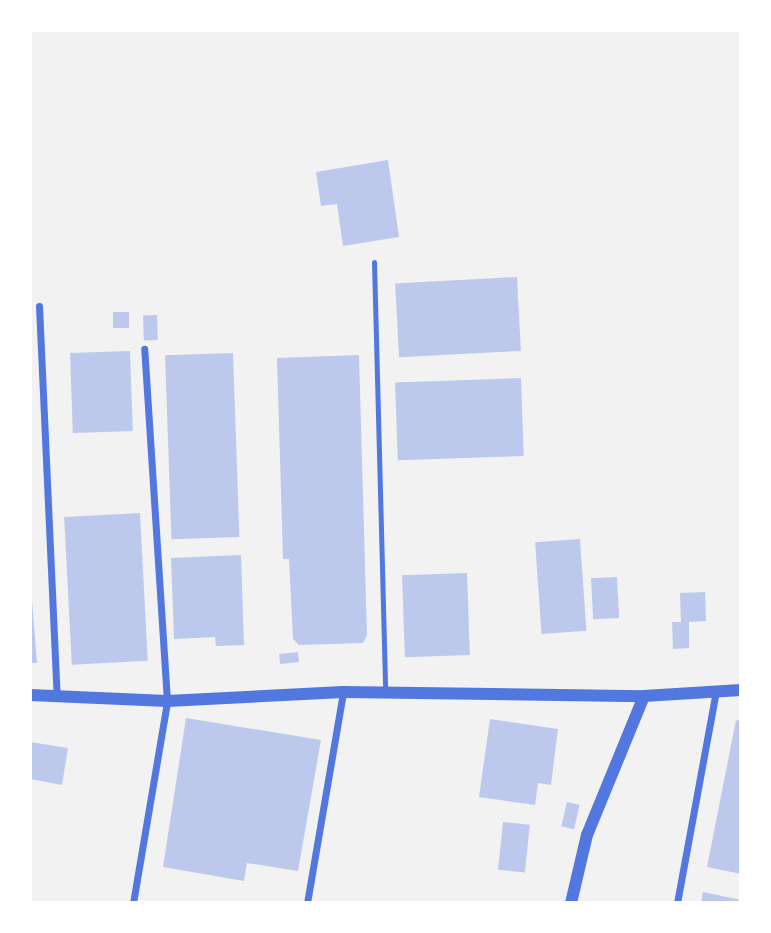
<!DOCTYPE html>
<style>
body{margin:0}
#map{position:relative;width:771px;height:933px;overflow:hidden;background:#f2f2f2;font-family:"Noto Serif",serif}
div>[style]{position:absolute}
[style*='--x']{left:calc(var(--x)*1px);top:calc(var(--y)*1px);width:calc(var(--w)*1px);rotate:calc(var(--a)*1deg)}
.building>*{inset:0;background:#bdc9ec;transform-origin:0 0}
.service>*{height:5px;margin:-2.5px;padding:0 2.5px;transform-origin:2.5px;border-radius:2.5px;background:#5277de}
.minor>*{height:7px;margin:-3.5px;padding:0 3.5px;transform-origin:3.5px;border-radius:3.5px;background:#5277de}
.tertiary>*{height:12px;margin:-6px;padding:0 6px;transform-origin:6px;border-radius:6px;background:#5277de}
span{translate:-50% -50%;white-space:nowrap;text-align:center;line-height:1.15;-webkit-text-stroke:5px #fff;paint-order:stroke}
.frame{position:absolute;inset:0;border:32px solid #fff;pointer-events:none}
</style>
<div id="map">
<div class="building">
<div style="clip-path:polygon(388px 160px,399px 237px,343px 246px,337px 204px,321px 206px,316px 172px)"></div>
<div style="left:517px;top:277px;width:74px;height:122px;rotate:87deg"></div>
<div style="left:113px;top:312px;width:16px;height:16px"></div>
<div style="left:157px;top:315px;width:25px;height:14px;rotate:88deg"></div>
<div style="left:130px;top:351px;width:80px;height:60px;rotate:88deg"></div>
<div style="left:233px;top:353px;width:184px;height:68px;rotate:88deg"></div>
<div style="clip-path:polygon(359px 355px,367px 635px,363px 643px,299px 645px,293px 639px,289px 559px,283px 559px,277px 358px)"></div>
<div style="left:521px;top:378px;width:78px;height:126px;rotate:88deg"></div>
<div style="left:140px;top:513px;width:148px;height:76px;rotate:87deg"></div>
<div style="left:580px;top:539px;width:92px;height:45px;rotate:86deg"></div>
<div style="clip-path:polygon(241px 555px,244px 645px,216px 646px,215px 637px,174px 639px,171px 558px)"></div>
<div style="left:467px;top:573px;width:82px;height:65px;rotate:88deg"></div>
<div style="clip-path:polygon(30px 575px,37px 663px,30px 663px)"></div>
<div style="left:617px;top:577px;width:41px;height:26px;rotate:87deg"></div>
<div style="clip-path:polygon(705px 592px,706px 621px,689px 622px,689px 648px,673px 649px,672px 622px,681px 622px,680px 593px)"></div>
<div style="left:298px;top:652px;width:10px;height:19px;rotate:84deg"></div>
<div style="clip-path:polygon(186px 718px,321px 740px,298px 871px,247px 863px,244px 881px,163px 867px)"></div>
<div style="clip-path:polygon(490px 719px,558px 729px,551px 785px,538px 783px,535px 805px,479px 797px)"></div>
<div style="clip-path:polygon(736px 720px,741px 721px,741px 874px,707px 867px)"></div>
<div style="clip-path:polygon(30px 742px,68px 748px,62px 785px,30px 779px)"></div>
<div style="left:567px;top:802px;width:13px;height:25px;rotate:13deg"></div>
<div style="left:503px;top:822px;width:27px;height:48px;rotate:6deg"></div>
<div style="clip-path:polygon(703px 892px,741px 900px,741px 903px,701px 903px)"></div>
</div>
<div class="service">
<div style="--x:374;--y:262;--w:431;--a:88.5"></div>
</div>
<div class="minor">
<div style="--x:39;--y:306;--w:389;--a:87.4"></div>
<div style="--x:133;--y:903;--w:205;--a:-80.4"></div>
<div style="--x:167;--y:701;--w:353;--a:-93.7"></div>
<div style="--x:307;--y:903;--w:214;--a:-80.3"></div>
<div style="--x:677;--y:903;--w:216;--a:-79.6"></div>
</div>
<div class="tertiary">
<div style="--x:30;--y:695;--w:137;--a:2.5"></div>
<div style="--x:167;--y:701;--w:176;--a:-2.9"></div>
<div style="--x:343;--y:692;--w:301;--a:0.8"></div>
<div style="--x:644;--y:696;--w:97;--a:-3.5"></div>
<div style="--x:571;--y:903;--w:70;--a:-76.8"></div>
<div style="--x:587;--y:835;--w:150;--a:-67.7"></div>
</div>
<div class="frame"></div>
</div>
